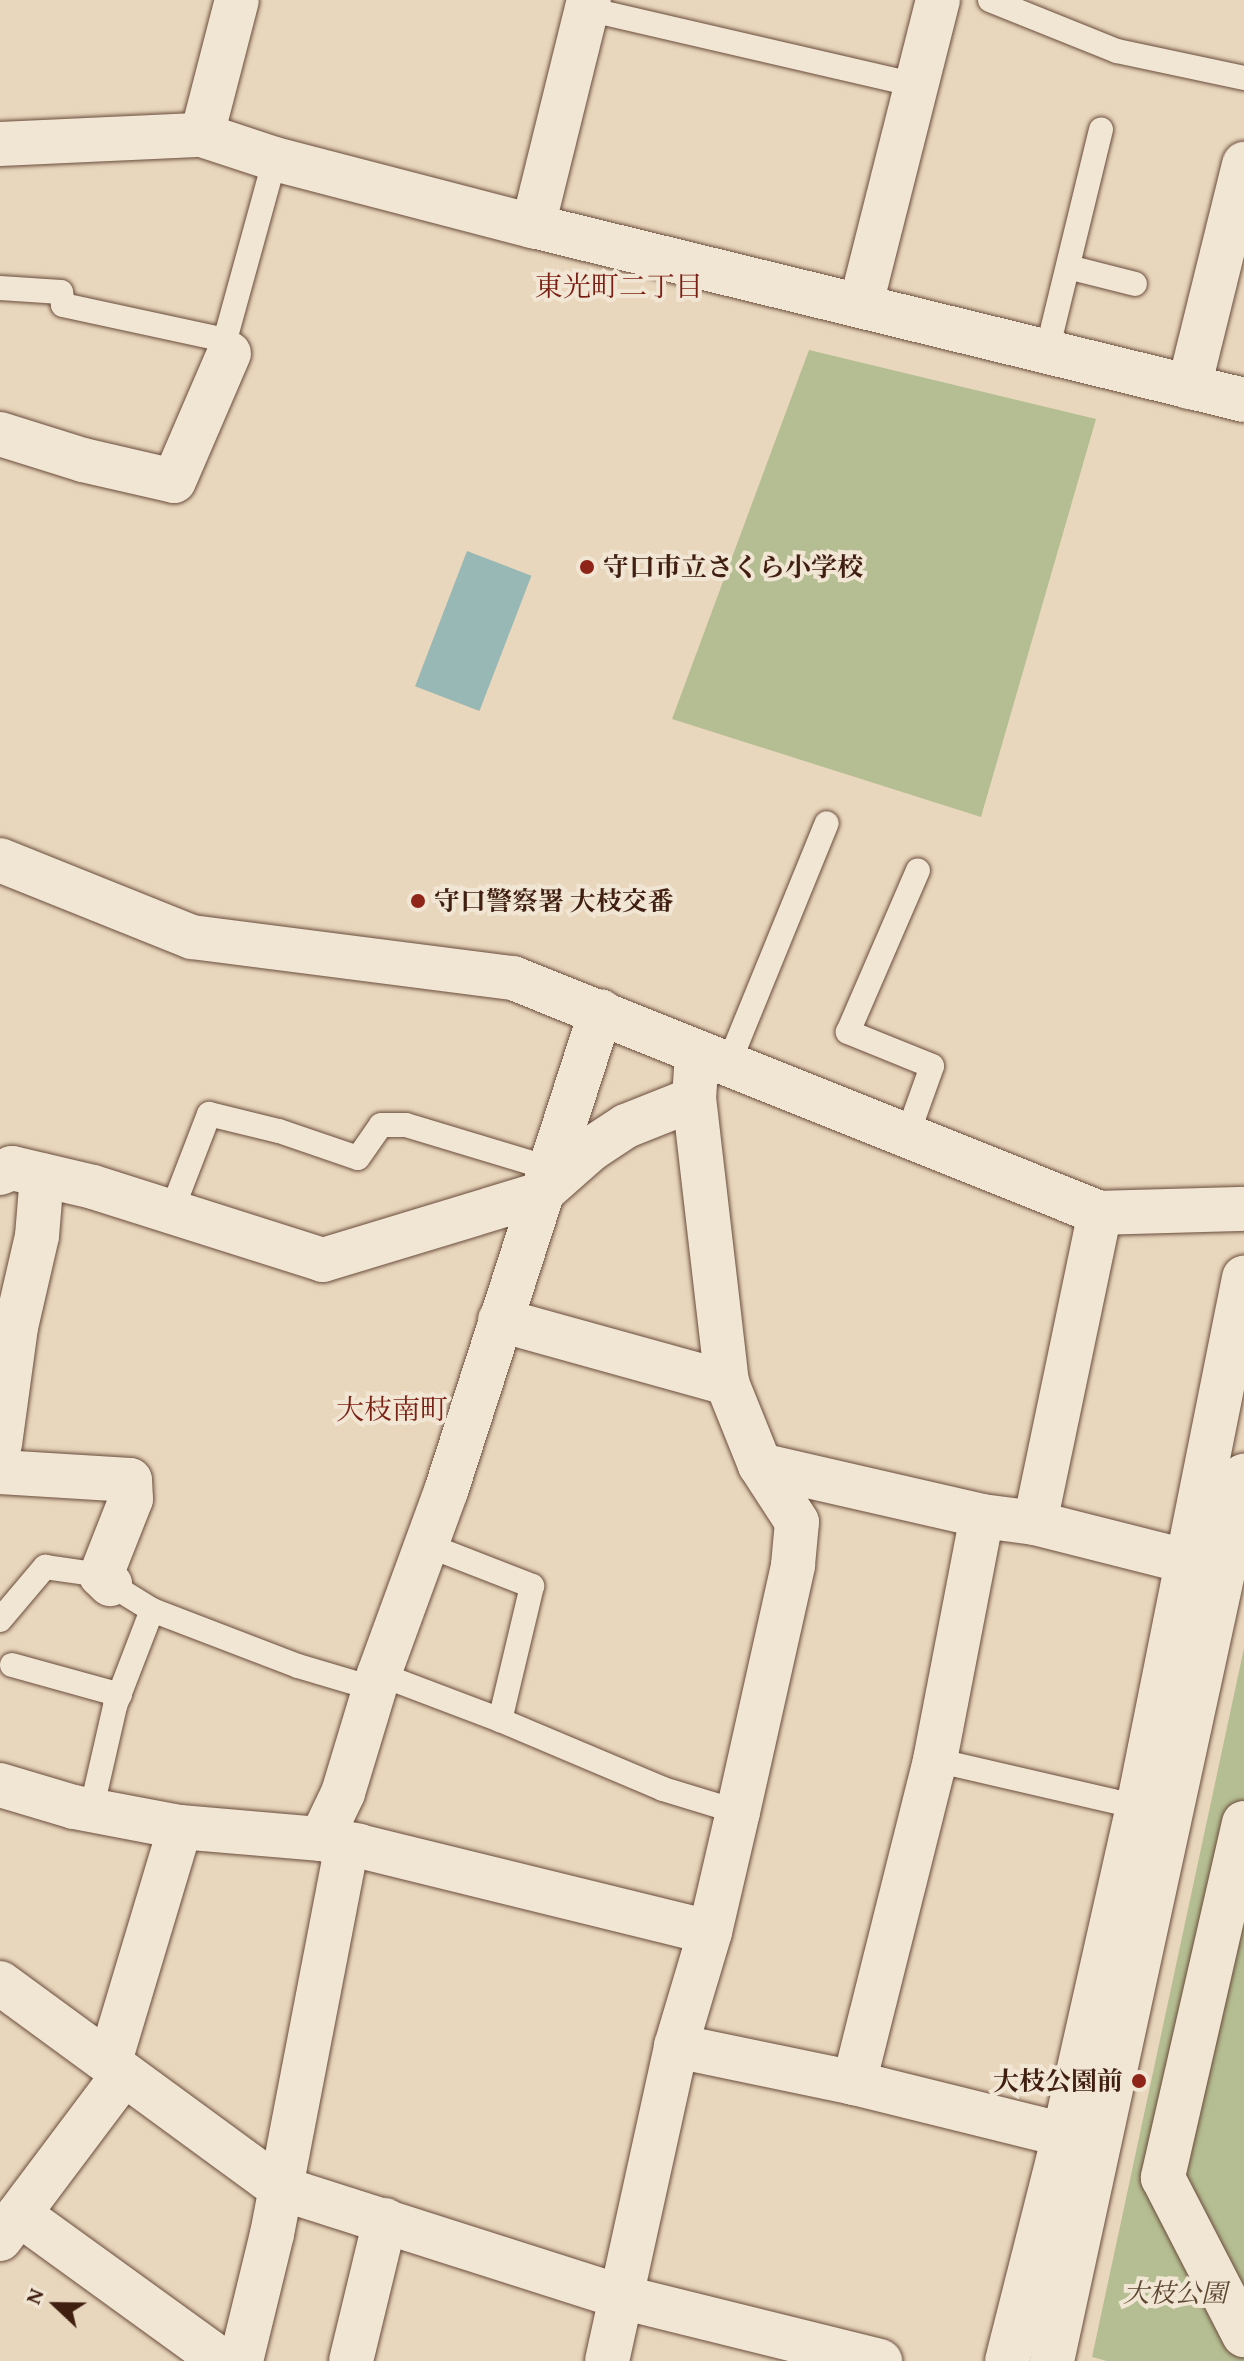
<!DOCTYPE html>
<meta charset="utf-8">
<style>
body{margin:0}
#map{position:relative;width:1244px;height:2361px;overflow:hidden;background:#e9d7bd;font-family:"Gentium Book Plus","Noto Serif JP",serif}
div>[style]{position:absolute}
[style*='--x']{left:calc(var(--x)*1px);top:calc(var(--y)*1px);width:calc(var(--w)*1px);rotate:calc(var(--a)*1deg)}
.green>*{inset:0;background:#b5be92}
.water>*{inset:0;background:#98b8b5;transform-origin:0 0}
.roads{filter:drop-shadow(0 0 2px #6a4d3c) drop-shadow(0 0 2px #6a4d3c)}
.lane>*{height:24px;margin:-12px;padding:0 12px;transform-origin:12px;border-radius:12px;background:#f1e5d4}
.street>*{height:44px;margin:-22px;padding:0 22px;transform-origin:22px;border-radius:22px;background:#f1e5d4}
.secondary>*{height:44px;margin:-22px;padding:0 22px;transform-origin:22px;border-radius:22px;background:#f1e5d4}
.dots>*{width:22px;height:22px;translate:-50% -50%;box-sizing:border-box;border:4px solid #f1e5d4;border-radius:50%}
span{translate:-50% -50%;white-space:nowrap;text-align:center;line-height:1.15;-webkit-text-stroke:8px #f1e5d4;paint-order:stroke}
.poi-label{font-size:26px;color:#401f11;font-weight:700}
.left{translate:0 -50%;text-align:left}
.right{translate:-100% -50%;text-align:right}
.park-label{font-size:26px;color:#5d4731;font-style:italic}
.neighbourhood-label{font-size:28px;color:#7a1f14}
.north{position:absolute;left:16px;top:2265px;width:80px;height:80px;-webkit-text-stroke:6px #f1e5d4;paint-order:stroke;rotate:292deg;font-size:22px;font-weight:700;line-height:32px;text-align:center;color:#401f11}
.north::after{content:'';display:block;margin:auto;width:28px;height:36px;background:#401f11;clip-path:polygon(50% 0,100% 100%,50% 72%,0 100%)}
</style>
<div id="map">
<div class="green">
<div style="clip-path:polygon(809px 350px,1096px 419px,981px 817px,672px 719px)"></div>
<div style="clip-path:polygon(1244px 1648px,1244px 2361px,1107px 2361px,1092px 2357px)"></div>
</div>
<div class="water">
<div style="left:467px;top:551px;width:69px;height:145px;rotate:21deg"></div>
</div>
<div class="roads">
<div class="lane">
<div style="--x:990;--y:0;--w:137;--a:21.9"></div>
<div style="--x:1117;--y:51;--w:130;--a:12"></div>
<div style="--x:587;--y:9;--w:339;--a:13"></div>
<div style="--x:1068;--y:267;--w:69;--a:14.2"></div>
<div style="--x:0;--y:288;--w:61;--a:3.8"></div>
<div style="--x:61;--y:292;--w:13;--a:81"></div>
<div style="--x:63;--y:305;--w:166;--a:12.2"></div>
<div style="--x:1047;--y:351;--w:228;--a:-76.3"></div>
<div style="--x:229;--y:353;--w:14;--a:-107"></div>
<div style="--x:225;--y:340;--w:188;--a:-74.6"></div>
<div style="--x:728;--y:1065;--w:261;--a:-67.8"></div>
<div style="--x:907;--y:1136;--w:74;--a:-70.3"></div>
<div style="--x:932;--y:1066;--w:91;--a:-158"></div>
<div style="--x:848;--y:1032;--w:176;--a:-66.6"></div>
<div style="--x:172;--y:1210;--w:103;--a:-68.9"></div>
<div style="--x:209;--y:1114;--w:72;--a:13.7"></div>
<div style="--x:279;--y:1131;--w:83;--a:18.9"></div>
<div style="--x:358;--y:1158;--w:40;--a:-55.1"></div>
<div style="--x:381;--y:1125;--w:25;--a:0"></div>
<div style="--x:406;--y:1125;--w:148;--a:16.8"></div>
<div style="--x:427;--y:1545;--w:113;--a:21.3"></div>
<div style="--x:532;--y:1586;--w:138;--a:103.4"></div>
<div style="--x:110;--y:1584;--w:49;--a:31.8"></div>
<div style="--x:152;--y:1610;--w:156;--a:21"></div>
<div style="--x:298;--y:1666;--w:80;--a:16.6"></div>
<div style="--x:0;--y:1620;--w:70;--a:-49.7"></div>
<div style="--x:45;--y:1567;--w:57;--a:8.1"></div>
<div style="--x:12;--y:1665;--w:112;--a:15.5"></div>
<div style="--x:379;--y:1674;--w:129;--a:20.8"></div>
<div style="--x:500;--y:1720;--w:177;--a:22.9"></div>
<div style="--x:663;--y:1789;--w:78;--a:17"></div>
<div style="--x:935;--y:1760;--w:208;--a:13"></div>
<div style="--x:91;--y:1811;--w:108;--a:-77.1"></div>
<div style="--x:115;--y:1706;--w:103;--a:-68.9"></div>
</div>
<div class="street">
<div style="--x:202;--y:135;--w:139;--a:-75.5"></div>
<div style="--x:0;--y:144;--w:202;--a:-2.6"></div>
<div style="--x:202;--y:135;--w:77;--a:18.2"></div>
<div style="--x:275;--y:159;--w:267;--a:14.6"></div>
<div style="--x:533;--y:226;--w:732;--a:13.75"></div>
<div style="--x:533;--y:226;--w:233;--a:-76.1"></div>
<div style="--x:861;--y:304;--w:314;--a:-75.8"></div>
<div style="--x:1189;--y:387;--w:230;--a:-76.1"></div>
<div style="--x:0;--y:434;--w:87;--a:17.4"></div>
<div style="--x:83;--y:460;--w:93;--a:13"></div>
<div style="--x:174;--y:481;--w:139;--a:-66.7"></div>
<div style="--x:0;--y:1173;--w:13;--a:-23"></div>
<div style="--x:12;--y:1168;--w:83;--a:13.2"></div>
<div style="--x:93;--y:1187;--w:241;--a:17.6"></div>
<div style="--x:323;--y:1260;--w:227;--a:-16.9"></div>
<div style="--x:540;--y:1194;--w:68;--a:-41.4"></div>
<div style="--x:591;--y:1149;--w:42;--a:-33.3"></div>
<div style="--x:626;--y:1126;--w:73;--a:-21.7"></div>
<div style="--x:500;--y:1320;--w:236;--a:15.5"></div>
<div style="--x:0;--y:1444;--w:118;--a:-82.2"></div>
<div style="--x:16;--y:1327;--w:93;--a:-77"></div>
<div style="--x:37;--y:1236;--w:61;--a:-85.3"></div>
<div style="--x:760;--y:1465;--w:228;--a:12.9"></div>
<div style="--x:982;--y:1516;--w:53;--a:7.5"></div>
<div style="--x:1035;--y:1523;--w:159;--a:14.2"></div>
<div style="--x:0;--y:1472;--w:130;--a:3.5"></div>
<div style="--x:130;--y:1480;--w:19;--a:87"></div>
<div style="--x:131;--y:1499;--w:82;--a:111.5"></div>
<div style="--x:101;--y:1575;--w:13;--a:45"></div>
<div style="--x:1035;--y:1523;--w:317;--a:-78.2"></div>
<div style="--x:0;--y:1785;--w:77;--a:16.6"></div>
<div style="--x:74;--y:1807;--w:108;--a:10.7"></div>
<div style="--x:180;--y:1827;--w:142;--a:4.9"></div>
<div style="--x:321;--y:1839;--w:39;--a:10"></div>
<div style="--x:359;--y:1846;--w:361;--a:13.8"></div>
<div style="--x:1244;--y:1823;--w:364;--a:102.9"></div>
<div style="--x:1163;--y:2178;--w:177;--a:62.7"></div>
<div style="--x:321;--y:1839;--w:51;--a:-64.4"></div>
<div style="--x:343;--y:1793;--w:124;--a:-73.2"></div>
<div style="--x:379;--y:1674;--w:195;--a:-69.9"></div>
<div style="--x:446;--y:1491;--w:504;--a:-72.1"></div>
<div style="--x:0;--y:1983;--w:347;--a:36.2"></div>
<div style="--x:280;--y:2188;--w:358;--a:17.7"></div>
<div style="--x:621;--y:2297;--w:267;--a:13.9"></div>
<div style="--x:676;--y:2046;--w:182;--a:11.7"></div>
<div style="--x:854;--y:2083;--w:216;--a:13.9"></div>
<div style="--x:110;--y:2061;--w:244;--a:-73.3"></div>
<div style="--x:854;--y:2083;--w:333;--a:-75.9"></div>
<div style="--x:935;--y:1760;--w:248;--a:-79.1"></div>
<div style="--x:19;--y:2214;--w:251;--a:35.9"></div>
<div style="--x:0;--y:2239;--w:206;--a:-53.1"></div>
<div style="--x:241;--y:2361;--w:131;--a:-76.3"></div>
<div style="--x:272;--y:2234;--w:396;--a:-79.1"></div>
<div style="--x:351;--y:2361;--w:145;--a:-76.4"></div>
<div style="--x:607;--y:2361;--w:322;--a:-77.6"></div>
<div style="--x:676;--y:2046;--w:119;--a:-73.4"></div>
<div style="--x:710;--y:1932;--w:123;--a:-76.9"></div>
<div style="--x:738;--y:1812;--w:253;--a:-77.4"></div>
<div style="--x:793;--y:1565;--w:43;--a:-84.7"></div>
<div style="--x:797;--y:1522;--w:68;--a:-123"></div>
<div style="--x:760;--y:1465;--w:88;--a:-111.9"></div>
<div style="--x:727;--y:1383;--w:286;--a:-96.6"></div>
<div style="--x:694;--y:1099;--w:46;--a:-86.3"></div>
</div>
<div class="secondary">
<div style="--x:0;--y:860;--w:207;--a:21.9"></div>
<div style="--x:192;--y:937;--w:324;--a:7.3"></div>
<div style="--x:513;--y:978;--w:632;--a:21.82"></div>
<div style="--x:1100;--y:1213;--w:144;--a:-1.6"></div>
<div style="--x:1007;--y:2361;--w:233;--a:-75.8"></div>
<div style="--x:1064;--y:2135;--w:336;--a:-77.3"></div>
<div style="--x:1138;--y:1807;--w:540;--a:-78.67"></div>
<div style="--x:1052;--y:2361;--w:906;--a:-77.76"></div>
</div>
</div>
<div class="dots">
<div style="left:587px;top:567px;background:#8f2418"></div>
<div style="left:418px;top:901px;background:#8f2418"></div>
<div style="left:1139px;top:2081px;background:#8f2418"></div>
</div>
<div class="poi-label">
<span class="left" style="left:603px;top:567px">守口市立さくら小学校</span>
<span class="left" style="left:434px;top:901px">守口警察署 大枝交番</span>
<span class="right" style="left:1123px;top:2081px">大枝公園前</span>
</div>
<div class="park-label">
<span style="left:1175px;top:2293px">大枝公園</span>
</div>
<div class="neighbourhood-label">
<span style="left:619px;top:286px">東光町二丁目</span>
<span style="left:392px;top:1409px">大枝南町</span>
</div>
<div class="north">N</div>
</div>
